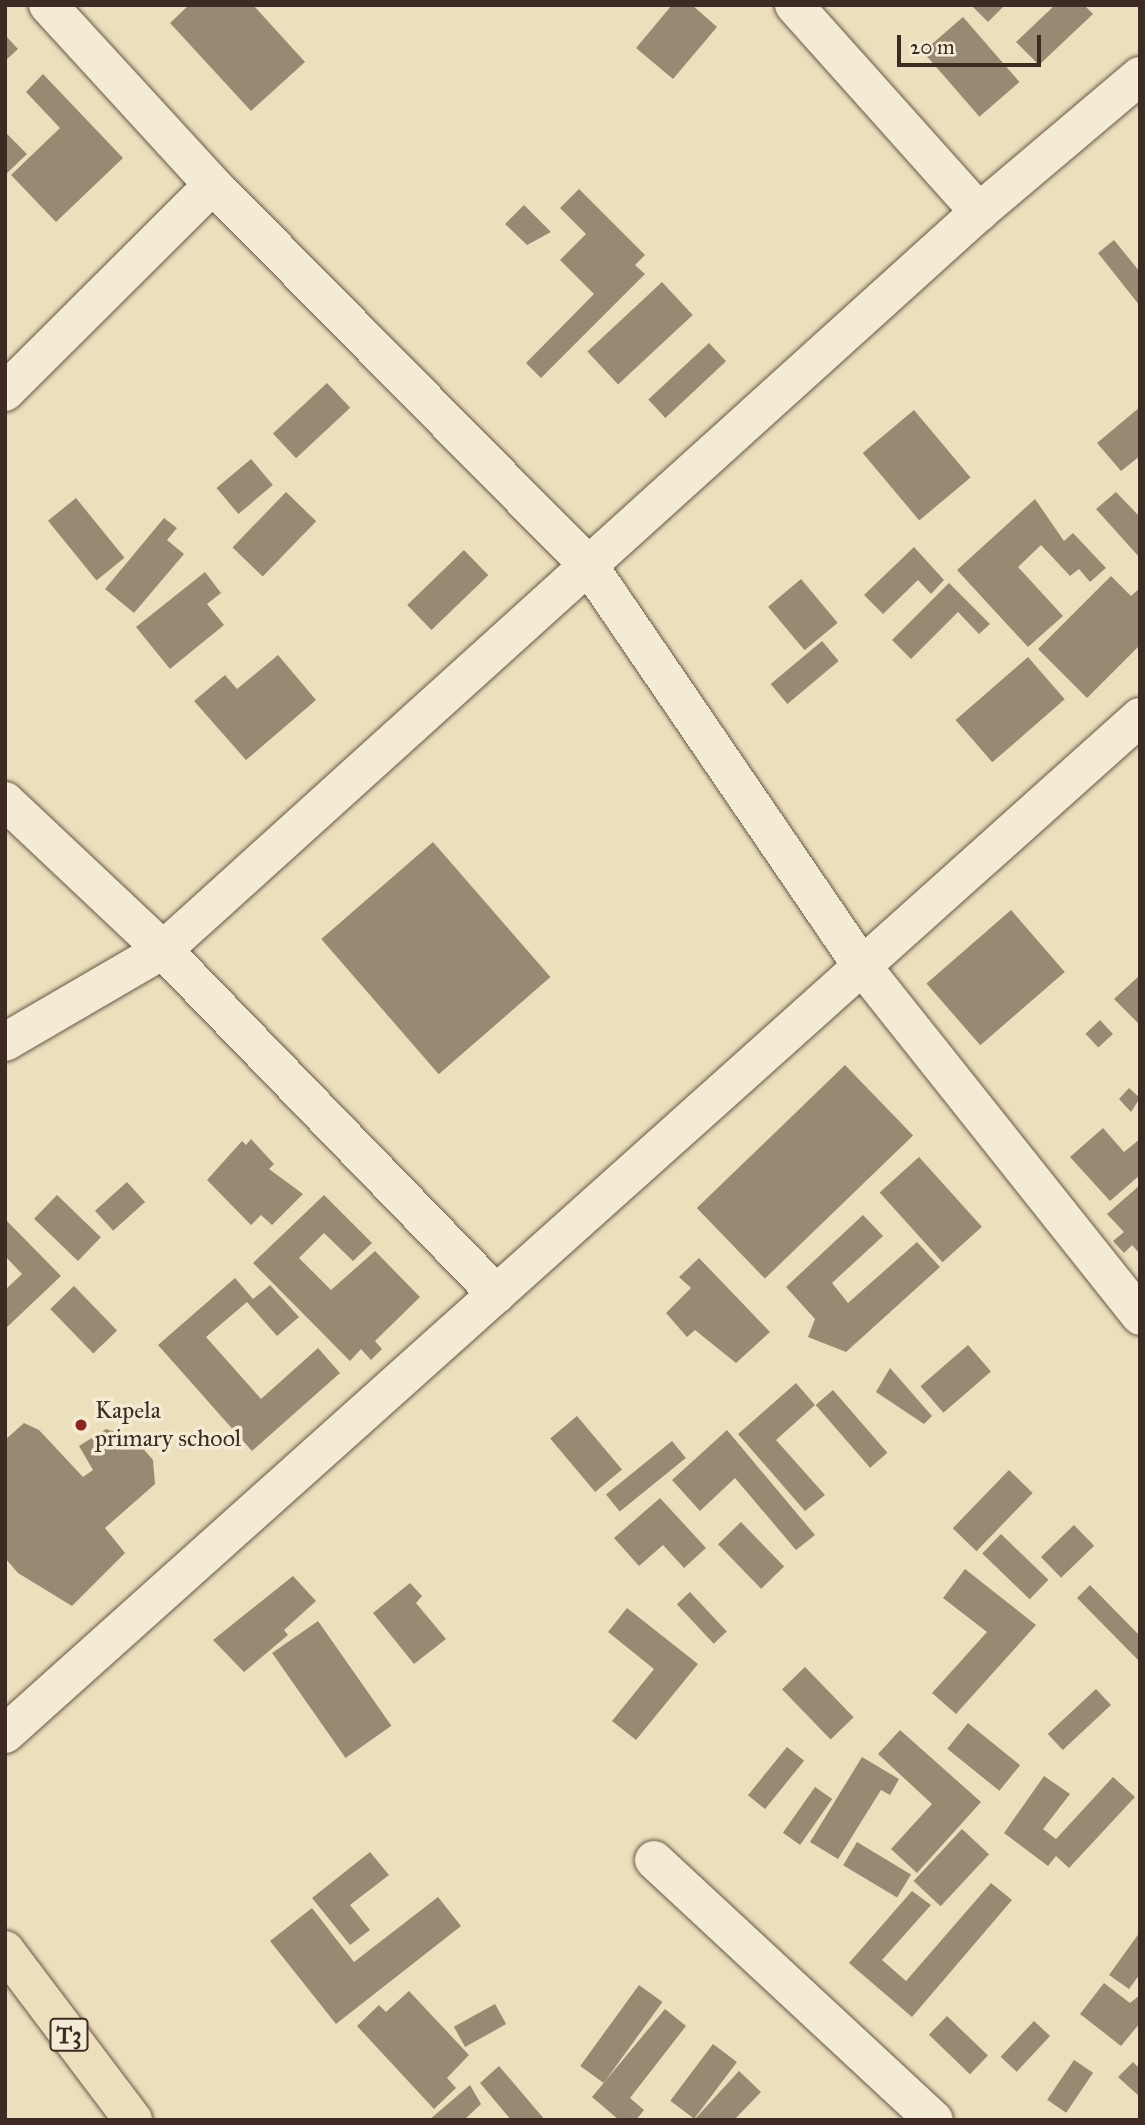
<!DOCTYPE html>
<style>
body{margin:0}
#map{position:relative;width:1145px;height:2125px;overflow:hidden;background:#ece0bc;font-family:"IM FELL Great Primer",serif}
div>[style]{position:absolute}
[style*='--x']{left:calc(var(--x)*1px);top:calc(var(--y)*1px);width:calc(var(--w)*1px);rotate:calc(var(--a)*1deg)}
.building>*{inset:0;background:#988973;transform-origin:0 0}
.roads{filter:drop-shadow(0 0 2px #685849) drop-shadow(0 0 2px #685849)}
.street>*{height:38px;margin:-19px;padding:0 19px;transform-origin:19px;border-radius:19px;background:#f3ebd3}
.highway>*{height:38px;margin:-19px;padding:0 19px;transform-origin:19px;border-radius:19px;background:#ece0bc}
.dots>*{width:19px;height:19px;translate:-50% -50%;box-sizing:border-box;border:4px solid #f3ebd3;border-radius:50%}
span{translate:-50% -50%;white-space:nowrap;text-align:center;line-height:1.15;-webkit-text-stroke:7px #f3ebd3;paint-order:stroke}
.shield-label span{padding:2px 5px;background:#f3ebd3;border:2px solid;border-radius:5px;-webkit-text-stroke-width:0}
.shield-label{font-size:23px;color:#3c2a23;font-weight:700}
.poi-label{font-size:24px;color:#3c2a23}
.left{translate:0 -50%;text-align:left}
.frame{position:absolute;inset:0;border:7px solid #3c2a23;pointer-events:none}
.scale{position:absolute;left:897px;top:35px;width:144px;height:32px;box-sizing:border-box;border:4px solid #3c2a23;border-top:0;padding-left:9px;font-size:21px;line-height:24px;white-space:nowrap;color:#3c2a23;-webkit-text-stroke:5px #f3ebd3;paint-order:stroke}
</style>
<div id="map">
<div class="building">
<div style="clip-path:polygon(189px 5px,253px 5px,305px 62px,251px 111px,170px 23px)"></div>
<div style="clip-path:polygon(672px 5px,692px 5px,717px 27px,673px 79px,636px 48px)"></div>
<div style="clip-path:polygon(971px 5px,1005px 5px,988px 22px)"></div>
<div style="clip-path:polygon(1055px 5px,1084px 5px,1093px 14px,1039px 65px,1016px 42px)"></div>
<div style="left:963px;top:17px;width:86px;height:53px;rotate:49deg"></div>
<div style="clip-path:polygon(5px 35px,18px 49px,5px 61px)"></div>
<div style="clip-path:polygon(43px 74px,123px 158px,56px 222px,11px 175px,60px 128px,26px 92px)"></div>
<div style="clip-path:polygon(5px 132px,27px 154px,5px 175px)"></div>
<div style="clip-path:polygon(579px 189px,645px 255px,635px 265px,645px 274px,541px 378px,526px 363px,594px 294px,560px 260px,586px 234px,560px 208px)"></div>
<div style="clip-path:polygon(524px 205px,551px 232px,527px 245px,505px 224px)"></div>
<div style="clip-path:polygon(1114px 240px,1140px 272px,1140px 306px,1098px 253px)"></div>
<div style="left:662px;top:282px;width:45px;height:102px;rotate:47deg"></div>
<div style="left:709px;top:343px;width:25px;height:83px;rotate:47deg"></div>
<div style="left:327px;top:383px;width:34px;height:74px;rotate:47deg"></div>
<div style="clip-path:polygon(1140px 407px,1140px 456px,1121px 471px,1097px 443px)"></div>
<div style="left:914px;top:410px;width:88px;height:67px;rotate:50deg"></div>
<div style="left:251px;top:459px;width:34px;height:45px;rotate:50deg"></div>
<div style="left:286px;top:492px;width:42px;height:77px;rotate:44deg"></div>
<div style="clip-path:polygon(1116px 492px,1140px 517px,1140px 558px,1096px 509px)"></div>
<div style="left:76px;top:498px;width:77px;height:36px;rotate:51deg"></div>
<div style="clip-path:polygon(1035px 499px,1064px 541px,1073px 533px,1106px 568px,1090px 582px,1079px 569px,1070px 576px,1041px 545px,1018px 567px,1063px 616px,1028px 647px,957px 570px)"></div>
<div style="clip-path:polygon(164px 518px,177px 528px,167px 540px,184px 554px,134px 613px,105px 589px)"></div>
<div style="clip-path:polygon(914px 547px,944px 580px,931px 594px,918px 580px,883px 614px,864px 595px)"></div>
<div style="left:464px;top:550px;width:35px;height:79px;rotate:46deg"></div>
<div style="clip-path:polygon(205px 572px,221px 593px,207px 604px,224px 625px,170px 669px,136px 627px)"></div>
<div style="clip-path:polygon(1111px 576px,1131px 596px,1140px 588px,1140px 645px,1087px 698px,1038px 649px)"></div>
<div style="left:801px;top:579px;width:57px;height:43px;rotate:50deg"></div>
<div style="clip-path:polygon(949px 583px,990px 624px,979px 634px,958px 612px,911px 659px,892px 640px)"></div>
<div style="left:822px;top:641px;width:26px;height:67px;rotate:50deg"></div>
<div style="clip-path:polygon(278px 655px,316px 700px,246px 760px,194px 701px,225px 675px,237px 689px)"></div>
<div style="left:1028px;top:657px;width:56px;height:96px;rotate:49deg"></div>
<div style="left:433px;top:842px;width:179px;height:148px;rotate:49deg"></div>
<div style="left:1011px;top:910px;width:82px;height:112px;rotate:49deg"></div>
<div style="clip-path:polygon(1140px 975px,1140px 1025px,1114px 999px)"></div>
<div style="left:1100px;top:1020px;width:19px;height:20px;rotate:47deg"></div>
<div style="left:845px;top:1065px;width:98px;height:206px;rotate:46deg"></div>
<div style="clip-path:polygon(1129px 1088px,1140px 1098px,1131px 1112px,1119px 1099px)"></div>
<div style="clip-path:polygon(1103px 1128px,1124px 1152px,1140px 1139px,1140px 1175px,1110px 1201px,1070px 1157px)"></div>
<div style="clip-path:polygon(251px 1139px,274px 1164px,269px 1169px,303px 1194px,272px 1225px,261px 1215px,251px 1225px,207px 1180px,242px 1141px,246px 1145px)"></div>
<div style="left:919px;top:1157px;width:94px;height:53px;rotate:48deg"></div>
<div style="left:127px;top:1182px;width:27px;height:43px;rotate:48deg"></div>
<div style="clip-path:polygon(1140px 1185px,1140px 1254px,1132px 1245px,1124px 1253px,1113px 1241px,1124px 1232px,1107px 1214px)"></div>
<div style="left:57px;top:1195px;width:61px;height:33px;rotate:44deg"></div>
<div style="clip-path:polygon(324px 1195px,372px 1243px,353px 1261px,324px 1233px,299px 1258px,331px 1290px,375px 1251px,420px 1297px,375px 1341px,382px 1349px,371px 1360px,361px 1349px,350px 1361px,253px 1263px)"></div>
<div style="clip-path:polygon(863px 1215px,883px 1236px,832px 1283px,848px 1303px,917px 1242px,940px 1267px,846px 1352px,808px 1337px,815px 1319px,786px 1287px)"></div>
<div style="clip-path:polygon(5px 1219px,61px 1276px,5px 1329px,5px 1290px,22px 1274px,5px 1256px)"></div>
<div style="clip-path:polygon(699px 1258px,770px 1332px,736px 1363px,695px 1330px,687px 1337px,666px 1313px,691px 1288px,679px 1277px)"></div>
<div style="clip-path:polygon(235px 1278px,253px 1299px,270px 1285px,299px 1317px,277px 1336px,247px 1302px,206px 1337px,261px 1399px,318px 1348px,340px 1373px,252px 1451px,158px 1345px)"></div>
<div style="left:74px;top:1286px;width:62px;height:33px;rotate:46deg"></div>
<div style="left:968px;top:1345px;width:35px;height:63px;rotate:49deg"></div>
<div style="clip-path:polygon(890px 1368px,932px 1416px,924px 1424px,876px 1392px)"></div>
<div style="clip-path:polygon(796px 1383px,815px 1405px,776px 1440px,825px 1495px,805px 1511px,738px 1434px)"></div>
<div style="left:833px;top:1390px;width:83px;height:23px;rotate:49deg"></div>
<div style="left:577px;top:1416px;width:70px;height:35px;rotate:50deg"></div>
<div style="clip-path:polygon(24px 1423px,39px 1430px,83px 1477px,93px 1470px,79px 1446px,106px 1429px,134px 1438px,153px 1460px,155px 1484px,105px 1528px,125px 1553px,72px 1606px,18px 1573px,5px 1558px,5px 1440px)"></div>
<div style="clip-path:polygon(727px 1430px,815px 1535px,796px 1550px,735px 1478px,700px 1511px,672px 1480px)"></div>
<div style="left:672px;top:1441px;width:22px;height:85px;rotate:51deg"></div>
<div style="left:1009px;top:1470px;width:33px;height:81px;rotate:44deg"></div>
<div style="clip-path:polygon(660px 1498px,706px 1548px,684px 1568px,663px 1545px,639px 1566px,614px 1538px)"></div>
<div style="left:741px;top:1522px;width:62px;height:32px;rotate:46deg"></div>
<div style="left:1074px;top:1525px;width:29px;height:46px;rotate:46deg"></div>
<div style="left:1001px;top:1534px;width:66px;height:27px;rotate:44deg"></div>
<div style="clip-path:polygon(965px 1569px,1036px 1625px,956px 1714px,932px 1693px,987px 1632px,943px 1598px)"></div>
<div style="clip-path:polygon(293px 1576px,316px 1601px,284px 1630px,288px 1635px,244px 1672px,213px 1640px)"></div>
<div style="clip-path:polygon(410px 1583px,422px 1596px,416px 1603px,446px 1639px,414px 1664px,373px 1613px)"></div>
<div style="clip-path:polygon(1090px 1585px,1140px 1636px,1140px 1662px,1077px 1598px)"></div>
<div style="left:690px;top:1592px;width:54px;height:18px;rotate:47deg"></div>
<div style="clip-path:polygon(627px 1608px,698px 1664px,636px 1740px,612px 1721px,654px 1669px,608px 1632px)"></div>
<div style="left:318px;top:1621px;width:128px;height:56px;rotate:55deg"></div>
<div style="left:805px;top:1667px;width:70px;height:32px;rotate:46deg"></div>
<div style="left:1096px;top:1689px;width:22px;height:66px;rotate:47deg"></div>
<div style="left:968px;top:1723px;width:67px;height:33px;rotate:39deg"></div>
<div style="clip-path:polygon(900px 1730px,981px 1802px,917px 1873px,891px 1849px,932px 1804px,878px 1754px)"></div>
<div style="left:787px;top:1747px;width:22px;height:62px;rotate:39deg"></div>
<div style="clip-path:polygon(862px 1757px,899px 1779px,890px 1795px,881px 1790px,838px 1859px,810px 1842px)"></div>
<div style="clip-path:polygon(1044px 1776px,1070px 1794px,1043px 1829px,1056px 1839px,1113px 1777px,1135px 1797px,1069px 1868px,1056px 1856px,1048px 1866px,1004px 1833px)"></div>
<div style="left:815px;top:1787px;width:21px;height:56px;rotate:35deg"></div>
<div style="left:962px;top:1829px;width:37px;height:71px;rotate:43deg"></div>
<div style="left:857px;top:1842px;width:63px;height:27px;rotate:31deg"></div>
<div style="clip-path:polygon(370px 1852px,389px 1875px,350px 1905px,370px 1930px,350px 1945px,312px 1898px)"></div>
<div style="clip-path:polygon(991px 1883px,1012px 1900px,912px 2017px,849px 1963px,912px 1891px,931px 1905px,882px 1960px,906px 1981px)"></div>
<div style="clip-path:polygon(438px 1897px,461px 1926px,336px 2024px,270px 1941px,312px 1908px,354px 1962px)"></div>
<div style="clip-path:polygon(1140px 1932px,1140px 1974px,1129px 1989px,1109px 1975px)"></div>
<div style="clip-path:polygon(1104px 1983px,1130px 2003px,1140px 1995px,1140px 2023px,1121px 2046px,1080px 2014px)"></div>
<div style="left:639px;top:1985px;width:29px;height:100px;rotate:36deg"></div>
<div style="clip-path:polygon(409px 1991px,469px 2055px,447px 2078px,456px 2088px,434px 2109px,357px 2026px,379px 2005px,386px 2012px)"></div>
<div style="left:495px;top:2004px;width:23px;height:47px;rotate:61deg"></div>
<div style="clip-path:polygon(665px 2009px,686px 2026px,630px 2098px,644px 2110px,636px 2120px,619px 2120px,592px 2097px)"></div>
<div style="left:947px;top:2016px;width:57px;height:26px;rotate:44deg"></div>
<div style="left:1034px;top:2021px;width:22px;height:49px;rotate:43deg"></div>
<div style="left:713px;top:2044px;width:30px;height:71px;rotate:37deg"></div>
<div style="left:1074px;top:2060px;width:23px;height:48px;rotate:34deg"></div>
<div style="clip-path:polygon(1133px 2062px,1140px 2069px,1140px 2097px,1118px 2077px)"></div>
<div style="clip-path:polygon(499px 2066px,545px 2120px,511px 2120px,480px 2083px)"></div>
<div style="clip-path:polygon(739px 2071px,761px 2092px,734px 2120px,694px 2120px)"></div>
<div style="clip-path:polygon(470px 2085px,481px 2104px,464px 2120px,429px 2120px)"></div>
</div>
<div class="roads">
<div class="street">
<div style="--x:48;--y:5;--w:244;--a:47.5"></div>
<div style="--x:213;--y:185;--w:535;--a:45.38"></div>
<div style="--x:589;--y:566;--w:484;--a:55.7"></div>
<div style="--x:862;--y:966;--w:447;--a:51.5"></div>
<div style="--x:794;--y:5;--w:278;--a:48.2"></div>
<div style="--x:5;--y:392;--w:293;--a:-44.9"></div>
<div style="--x:5;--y:801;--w:217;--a:43.3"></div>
<div style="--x:163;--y:950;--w:479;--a:45.9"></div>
<div style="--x:5;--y:1042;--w:183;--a:-30.2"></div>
<div style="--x:163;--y:950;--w:1100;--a:-42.13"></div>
<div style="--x:979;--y:212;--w:211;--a:-40.2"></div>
<div style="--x:5;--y:1734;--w:1524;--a:-41.86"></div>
<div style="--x:654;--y:1860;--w:382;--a:42.9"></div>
</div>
<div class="highway">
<div style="--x:5;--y:1950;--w:213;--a:53"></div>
</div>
</div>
<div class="dots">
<div style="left:81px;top:1425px;background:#8f2418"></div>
</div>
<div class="shield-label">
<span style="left:69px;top:2035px">T3</span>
</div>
<div class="poi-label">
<span class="left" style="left:95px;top:1425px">Kapela<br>primary school</span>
</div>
<div class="frame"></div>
<div class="scale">20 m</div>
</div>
